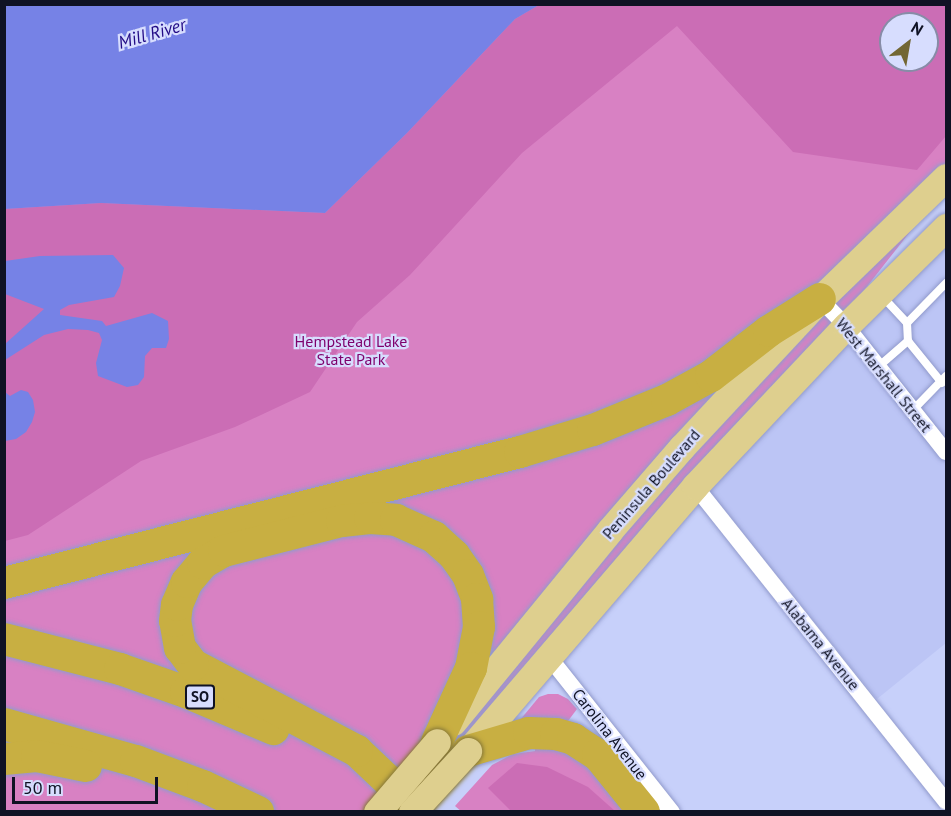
<!DOCTYPE html>
<style>
body{margin:0}
#map{position:relative;width:951px;height:816px;overflow:hidden;background:#c7d0fa;font-family:"PT Sans",sans-serif}
div>[style]{position:absolute}
[style*='--x']{left:calc(var(--x)*1px);top:calc(var(--y)*1px);width:calc(var(--w)*1px);rotate:calc(var(--a)*1deg)}
.built>*{inset:0;background:#bcc5f5}
.green>*{inset:0;background:#d881c3}
.forest>*{inset:0;background:#cb6db5}
.water>*{inset:0;background:#7682e6}
.roads{filter:drop-shadow(0 0 2px #919acc) drop-shadow(0 0 2px #919acc)}
.service>*{height:8px;margin:-4px;padding:0 4px;transform-origin:4px;border-radius:4px;background:#fff}
.minor>*{height:16px;margin:-8px;padding:0 8px;transform-origin:8px;border-radius:8px;background:#fff}
.primary>*{height:27px;margin:-13.5px;padding:0 13.5px;transform-origin:13.5px;border-radius:13.5px;background:#decf8e}
.motorway>*{height:32px;margin:-16px;padding:0 16px;transform-origin:16px;border-radius:16px;background:#c8af42}
.bridges{filter:drop-shadow(0 0 2px #877838) drop-shadow(0 0 2px #877838)}
.primary-bridge>*{height:27px;margin:-13.5px;padding:0 13.5px;transform-origin:13.5px;border-radius:13.5px;background:#decf8e}
span{translate:-50% -50%;white-space:nowrap;text-align:center;line-height:1.15;-webkit-text-stroke:4.5px #d7ddfe;paint-order:stroke}
.shield-label span{padding:2px 4px;background:#d7ddfe;border:2px solid;border-radius:4px;-webkit-text-stroke-width:0}
.shield-label{font-size:15px;color:#0f1224;font-weight:700}
.park-label{font-size:16px;color:#7e016c}
.street-label{font-size:16px;color:#0f1224}
.water-label{font-size:18px;color:#230c86;font-style:italic}
.frame{position:absolute;inset:0;border:6px solid #0f1224;pointer-events:none}
.north{position:absolute;left:879px;top:12px;width:60px;height:60px;box-sizing:border-box;background:#d7ddfe;border:2px solid #878ca7;border-radius:50%;rotate:31deg;font-size:16px;font-weight:700;line-height:24px;text-align:center;color:#0f1224}
.north::after{content:'';display:block;margin:auto;width:21px;height:27px;background:#736734;clip-path:polygon(50% 0,100% 100%,50% 72%,0 100%)}
.scale{position:absolute;left:12px;top:777px;width:146px;height:27px;box-sizing:border-box;border:3px solid #0f1224;border-top:0;padding-left:8px;font-size:18px;line-height:21px;white-space:nowrap;color:#0f1224;-webkit-text-stroke:4px #d7ddfe;paint-order:stroke}
</style>
<div id="map">
<div class="built">
<div style="clip-path:polygon(946px 245px,946px 643px,877px 699px,699px 480px)"></div>
</div>
<div class="green">
<div style="clip-path:polygon(evenodd,5px 5px,946px 5px,946px 186px,836px 326px,467px 741px,397px 811px,5px 811px,5px 5px,891px 24px,927px 24px,927px 60px,891px 60px,891px 24px)"></div>
<div style="clip-path:polygon(548px 694px,558px 694px,568px 699px,577px 709px,565px 725px,520px 720px,539px 697px)"></div>
<div style="clip-path:polygon(535px 743px,588px 758px,632px 811px,462px 812px,455px 806px,492px 765px,513px 754px,535px 751px)"></div>
</div>
<div class="forest">
<div style="clip-path:polygon(evenodd,539px 5px,946px 5px,946px 136px,917px 170px,793px 152px,677px 26px,522px 153px,410px 275px,357px 322px,310px 392px,235px 427px,141px 461px,28px 535px,5px 541px,5px 209px,101px 203px,325px 213px,407px 133px,515px 19px,539px 5px,891px 24px,927px 24px,927px 60px,891px 60px,891px 24px)"></div>
<div style="clip-path:polygon(517px 763px,547px 767px,588px 787px,615px 811px,511px 811px,488px 788px)"></div>
</div>
<div class="water">
<div style="clip-path:polygon(5px 4px,539px 4px,539px 5px,515px 19px,407px 133px,325px 213px,101px 203px,5px 209px)"></div>
<div style="clip-path:polygon(113px 255px,124px 268px,120px 286px,114px 297px,69px 305px,60px 310px,60px 315px,102px 321px,106px 326px,152px 313px,168px 321px,169px 339px,166px 348px,152px 348px,145px 356px,144px 377px,138px 385px,127px 387px,98px 376px,96px 363px,102px 340px,99px 333px,88px 330px,68px 329px,44px 335px,5px 360px,5px 344px,44px 309px,5px 294px,5px 261px,40px 256px)"></div>
<div style="clip-path:polygon(21px 390px,28px 392px,33px 400px,35px 412px,32px 422px,26px 432px,16px 439px,5px 441px,5px 392px,10px 396px)"></div>
</div>
<div class="roads">
<div class="service">
<div style="--x:881;--y:295;--w:38;--a:47"></div>
<div style="--x:907;--y:323;--w:18;--a:87"></div>
<div style="--x:908;--y:341;--w:54;--a:51"></div>
<div style="--x:907;--y:323;--w:56;--a:-45.7"></div>
<div style="--x:878;--y:367;--w:40;--a:-41"></div>
<div style="--x:913;--y:410;--w:47;--a:-45.9"></div>
</div>
<div class="minor">
<div style="--x:820;--y:299;--w:37;--a:46"></div>
<div style="--x:846;--y:326;--w:161;--a:51.6"></div>
<div style="--x:695;--y:486;--w:403;--a:51.5"></div>
<div style="--x:549;--y:657;--w:198;--a:51.6"></div>
</div>
<div class="primary">
<div style="--x:453;--y:722;--w:248;--a:-50.7"></div>
<div style="--x:610;--y:530;--w:110;--a:-49.1"></div>
<div style="--x:682;--y:447;--w:202;--a:-47"></div>
<div style="--x:820;--y:299;--w:175;--a:-44.1"></div>
<div style="--x:468;--y:751;--w:349;--a:-49.4"></div>
<div style="--x:695;--y:486;--w:220;--a:-46.7"></div>
<div style="--x:846;--y:326;--w:141;--a:-44.7"></div>
</div>
<div class="motorway">
<div style="--x:4;--y:583;--w:532;--a:-14.25"></div>
<div style="--x:520;--y:452;--w:76;--a:-16.8"></div>
<div style="--x:593;--y:430;--w:80;--a:-22.1"></div>
<div style="--x:667;--y:400;--w:50;--a:-28.6"></div>
<div style="--x:711;--y:376;--w:73;--a:-37.8"></div>
<div style="--x:769;--y:331;--w:60;--a:-32.1"></div>
<div style="--x:4;--y:639;--w:120;--a:14.5"></div>
<div style="--x:120;--y:669;--w:70;--a:19.2"></div>
<div style="--x:186;--y:692;--w:95;--a:23"></div>
<div style="--x:4;--y:724;--w:137;--a:15.7"></div>
<div style="--x:136;--y:761;--w:72;--a:20.5"></div>
<div style="--x:203;--y:786;--w:61;--a:25.3"></div>
<div style="--x:468;--y:751;--w:64;--a:-16.4"></div>
<div style="--x:529;--y:733;--w:27;--a:2"></div>
<div style="--x:556;--y:734;--w:18;--a:16"></div>
<div style="--x:573;--y:739;--w:30;--a:33"></div>
<div style="--x:598;--y:755;--w:73;--a:51.1"></div>
<div style="--x:4;--y:759;--w:33;--a:-5"></div>
<div style="--x:37;--y:756;--w:50;--a:11.5"></div>
<div style="--x:417;--y:808;--w:83;--a:-136.5"></div>
<div style="--x:357;--y:751;--w:185;--a:-152.3"></div>
<div style="--x:193;--y:665;--w:21;--a:-127"></div>
<div style="--x:180;--y:648;--w:27;--a:-100"></div>
<div style="--x:175;--y:621;--w:16;--a:-83"></div>
<div style="--x:177;--y:605;--w:25;--a:-67"></div>
<div style="--x:187;--y:582;--w:25;--a:-50"></div>
<div style="--x:203;--y:563;--w:24;--a:-30"></div>
<div style="--x:224;--y:551;--w:122;--a:-14.3"></div>
<div style="--x:342;--y:521;--w:28;--a:-6"></div>
<div style="--x:370;--y:518;--w:26;--a:4"></div>
<div style="--x:396;--y:520;--w:42;--a:24.1"></div>
<div style="--x:434;--y:537;--w:27;--a:42"></div>
<div style="--x:454;--y:555;--w:24;--a:55"></div>
<div style="--x:468;--y:575;--w:26;--a:69"></div>
<div style="--x:477;--y:599;--w:28;--a:86"></div>
<div style="--x:479;--y:627;--w:42;--a:101"></div>
<div style="--x:471;--y:668;--w:81;--a:114.7"></div>
</div>
</div>
<div class="bridges">
<div class="primary-bridge">
<div style="--x:377;--y:812;--w:92;--a:-49.4"></div>
<div style="--x:412;--y:812;--w:83;--a:-47.4"></div>
</div>
</div>
<div class="shield-label">
<span style="left:200px;top:697px">SO</span>
</div>
<div class="park-label">
<span style="left:351px;top:350px">Hempstead Lake<br>State Park</span>
</div>
<div class="street-label">
<span style="left:884px;top:375px;rotate:51deg">West Marshall Street</span>
<span style="left:651px;top:484px;rotate:-49deg">Peninsula Boulevard</span>
<span style="left:821px;top:644px;rotate:51deg">Alabama Avenue</span>
<span style="left:610px;top:734px;rotate:52deg">Carolina Avenue</span>
</div>
<div class="water-label">
<span style="left:152px;top:34px;rotate:-16deg">Mill River</span>
</div>
<div class="frame"></div>
<div class="north">N</div>
<div class="scale">50 m</div>
</div>
